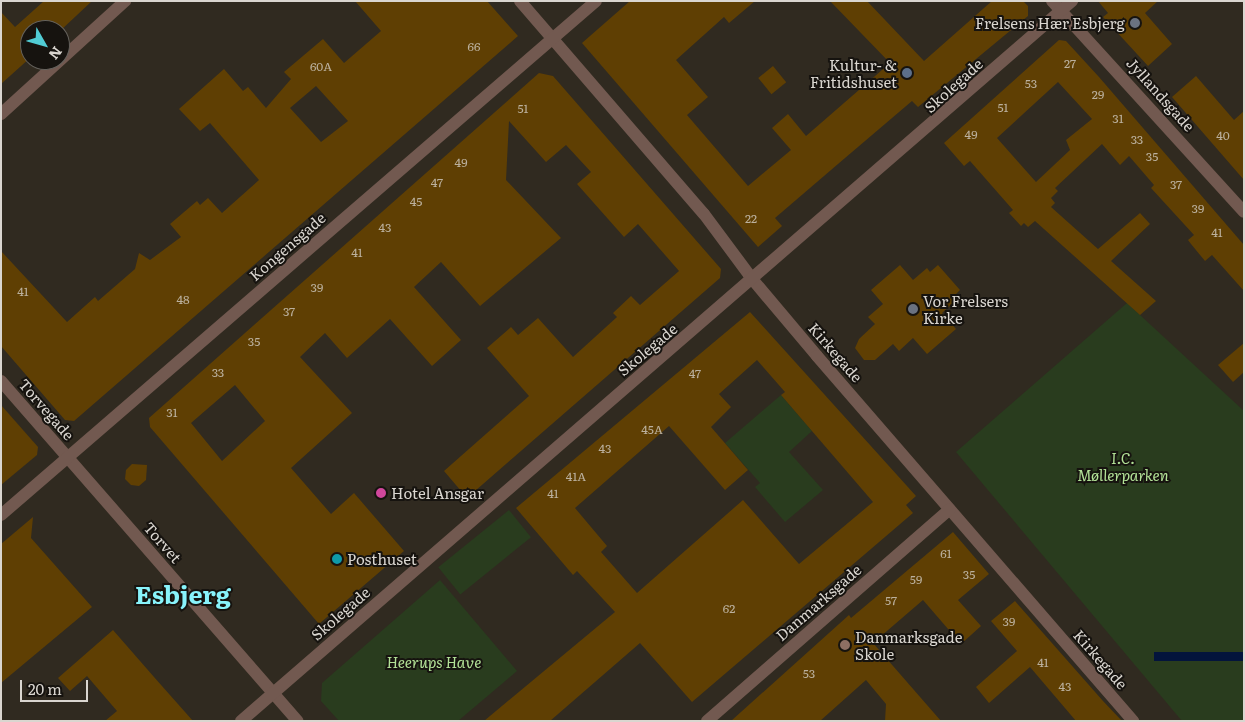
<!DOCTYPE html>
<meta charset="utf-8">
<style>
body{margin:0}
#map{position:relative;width:1245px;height:722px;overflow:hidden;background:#302a20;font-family:Literata,serif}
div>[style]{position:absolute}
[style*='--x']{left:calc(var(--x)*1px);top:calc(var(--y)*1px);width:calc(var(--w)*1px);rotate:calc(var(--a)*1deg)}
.green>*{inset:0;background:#293c1e;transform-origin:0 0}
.water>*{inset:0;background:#03143c;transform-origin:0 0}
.building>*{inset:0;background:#5f3f03;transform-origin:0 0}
.minor>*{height:12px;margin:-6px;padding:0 6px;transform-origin:6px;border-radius:6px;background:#725950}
.dots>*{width:14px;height:14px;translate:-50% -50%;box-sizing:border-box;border:2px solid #16130f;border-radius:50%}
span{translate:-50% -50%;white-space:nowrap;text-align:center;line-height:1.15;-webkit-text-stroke:4px #16130f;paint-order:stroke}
.number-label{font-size:12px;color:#bbb09d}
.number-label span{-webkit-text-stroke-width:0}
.poi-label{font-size:15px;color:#dad6d0}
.right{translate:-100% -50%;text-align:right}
.left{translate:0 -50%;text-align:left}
.street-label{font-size:15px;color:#dad6d0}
.park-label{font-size:15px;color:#b3e297;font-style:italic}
.town-label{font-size:25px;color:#88f3fb;font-weight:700}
.frame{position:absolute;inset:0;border:2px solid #dad6d0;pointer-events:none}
.north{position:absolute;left:20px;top:20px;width:50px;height:50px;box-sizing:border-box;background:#16130f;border:1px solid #64615c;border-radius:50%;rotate:128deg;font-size:14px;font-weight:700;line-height:20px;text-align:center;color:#dad6d0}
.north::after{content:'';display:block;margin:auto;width:18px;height:22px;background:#51ccd4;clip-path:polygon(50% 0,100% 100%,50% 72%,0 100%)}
.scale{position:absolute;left:20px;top:680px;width:68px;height:22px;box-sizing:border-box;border:2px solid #dad6d0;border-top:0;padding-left:6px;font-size:15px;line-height:18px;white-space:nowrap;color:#dad6d0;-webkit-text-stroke:4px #16130f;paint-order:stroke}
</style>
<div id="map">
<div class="green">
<div style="clip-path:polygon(1127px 303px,1244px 411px,1244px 721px,1182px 721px,956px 452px)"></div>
<div style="clip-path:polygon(781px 395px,812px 431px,789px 452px,823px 490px,785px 522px,755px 487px,760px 483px,725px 443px)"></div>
<div style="left:509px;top:510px;width:35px;height:91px;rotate:51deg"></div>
<div style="clip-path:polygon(440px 580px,517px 671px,458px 721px,339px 721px,321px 701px,322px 683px)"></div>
</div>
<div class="water">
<div style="left:1244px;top:652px;width:9px;height:90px;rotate:90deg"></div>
</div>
<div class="building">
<div style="clip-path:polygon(44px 1px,92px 1px,60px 31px,30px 30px,30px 58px,1px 84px,1px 12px,15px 27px)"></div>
<div style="clip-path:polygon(evenodd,355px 1px,487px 1px,518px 36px,74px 421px,65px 420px,1px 346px,1px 251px,67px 322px,95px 297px,98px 301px,135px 269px,139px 253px,150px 260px,181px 237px,170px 224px,197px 201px,200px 205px,208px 198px,222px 213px,259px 180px,210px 123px,200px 131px,179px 109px,224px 69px,243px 91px,248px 87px,266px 108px,291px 79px,284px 72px,323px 39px,344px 63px,381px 31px,355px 1px,316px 86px,348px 121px,321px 142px,290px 108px,316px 86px)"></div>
<div style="clip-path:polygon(630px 1px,755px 1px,729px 23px,724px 17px,676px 60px,708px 97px,687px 115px,748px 186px,791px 150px,772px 128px,788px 114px,806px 136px,890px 63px,830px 1px,867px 1px,924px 61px,992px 1px,1023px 1px,1028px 6px,1028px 16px,918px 107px,912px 101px,838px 164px,775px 218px,782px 226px,758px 247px,582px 43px)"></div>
<div style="clip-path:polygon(1098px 1px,1158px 1px,1145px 13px,1172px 44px,1148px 66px,1103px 17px,1108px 13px)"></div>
<div style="clip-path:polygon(evenodd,1059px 40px,1066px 41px,1099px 77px,1244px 245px,1244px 291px,1212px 255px,1205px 261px,1191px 244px,1188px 240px,1194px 235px,1151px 188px,1154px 185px,1129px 156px,1120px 165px,1102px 144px,1055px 188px,1058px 191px,1051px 198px,1055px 203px,1051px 207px,1098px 249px,1140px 213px,1150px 224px,1111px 261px,1156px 301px,1140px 315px,1035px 221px,1028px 227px,1024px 223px,1021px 226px,1009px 213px,1013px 210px,970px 161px,964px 166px,944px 143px,1059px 40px,1058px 82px,1092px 119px,1066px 140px,1070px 150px,1036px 182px,997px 138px,1058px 82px)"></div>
<div style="left:773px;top:66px;width:21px;height:19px;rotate:51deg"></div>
<div style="clip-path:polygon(evenodd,539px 73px,553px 76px,721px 269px,720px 278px,467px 498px,444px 471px,529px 396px,487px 348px,511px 327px,518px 335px,538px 318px,573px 357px,617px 317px,613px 313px,631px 296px,640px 305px,679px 271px,638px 224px,624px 237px,577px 184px,591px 172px,566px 145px,546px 162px,509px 121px,506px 180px,561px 238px,480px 306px,441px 262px,414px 287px,461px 340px,432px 366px,390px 319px,347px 358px,325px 333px,300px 357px,352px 413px,291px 468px,331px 514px,354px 493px,404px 551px,319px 624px,150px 427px,149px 418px,539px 73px,235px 385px,265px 421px,222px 461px,191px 423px,235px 385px)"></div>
<div style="clip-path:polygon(1196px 76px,1234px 120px,1244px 111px,1244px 180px,1172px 97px)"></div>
<div style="clip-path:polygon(900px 265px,913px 280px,927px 268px,930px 272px,938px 265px,960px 290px,953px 297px,956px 300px,942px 313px,956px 329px,927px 354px,913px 338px,899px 351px,893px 344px,875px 360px,864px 360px,855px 348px,859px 339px,875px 324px,868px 317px,883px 304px,871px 290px)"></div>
<div style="clip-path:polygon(evenodd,750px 312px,916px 496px,906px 505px,913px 513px,692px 702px,640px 643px,550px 721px,484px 721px,615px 612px,577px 571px,573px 575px,516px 508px,750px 312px,757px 360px,785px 392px,781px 395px,873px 502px,799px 564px,743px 500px,637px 593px,601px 552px,607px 546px,575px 508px,669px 426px,725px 490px,748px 470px,711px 427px,731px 407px,719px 394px,757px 360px)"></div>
<div style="clip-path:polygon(1244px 343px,1244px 372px,1233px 382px,1218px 365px)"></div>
<div style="clip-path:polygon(1px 405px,38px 447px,37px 455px,1px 485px)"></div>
<div style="clip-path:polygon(132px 464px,147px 465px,146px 480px,139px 486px,131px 485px,125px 479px,126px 470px)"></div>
<div style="clip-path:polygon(33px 517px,31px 538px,92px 607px,1px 683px,1px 544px)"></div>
<div style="clip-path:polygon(953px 532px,989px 574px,958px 600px,981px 626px,961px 644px,923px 600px,873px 643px,941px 721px,885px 721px,886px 704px,866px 680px,820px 721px,731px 721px,849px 615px,851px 618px)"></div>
<div style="clip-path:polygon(1015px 601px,1103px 701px,1122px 721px,1076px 721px,1030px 667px,989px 703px,976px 687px,1017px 651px,991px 621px)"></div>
<div style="clip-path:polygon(113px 630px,154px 677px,193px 721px,105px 721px,117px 711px,87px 676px,70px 691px,58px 678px)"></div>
</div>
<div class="minor">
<div style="--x:520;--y:1;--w:281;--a:49.2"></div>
<div style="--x:704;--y:214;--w:82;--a:53.4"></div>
<div style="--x:753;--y:280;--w:99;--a:49.9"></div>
<div style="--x:817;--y:356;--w:483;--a:49.1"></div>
<div style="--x:1052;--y:1;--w:285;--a:47.7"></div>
<div style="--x:1;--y:114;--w:168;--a:-42.3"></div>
<div style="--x:1;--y:381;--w:451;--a:48.9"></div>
<div style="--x:1;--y:515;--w:786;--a:-40.82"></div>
<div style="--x:241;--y:721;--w:1100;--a:-40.91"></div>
<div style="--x:707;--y:721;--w:322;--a:-41.1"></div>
</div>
<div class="dots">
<div style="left:1135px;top:23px;background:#6b7280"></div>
<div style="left:907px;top:73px;background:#5c6f8a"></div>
<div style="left:913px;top:309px;background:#6b7280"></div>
<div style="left:381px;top:493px;background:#d1479c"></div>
<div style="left:337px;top:559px;background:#0f9aa8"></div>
<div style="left:845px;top:645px;background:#8d6e63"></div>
</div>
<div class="number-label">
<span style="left:474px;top:47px">66</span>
<span style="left:1070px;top:64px">27</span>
<span style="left:321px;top:67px">60A</span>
<span style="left:1031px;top:84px">53</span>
<span style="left:1098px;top:95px">29</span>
<span style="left:1003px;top:108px">51</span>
<span style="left:523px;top:109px">51</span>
<span style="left:1118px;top:119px">31</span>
<span style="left:971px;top:135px">49</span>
<span style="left:1223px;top:136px">40</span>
<span style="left:1137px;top:140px">33</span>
<span style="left:1152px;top:157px">35</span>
<span style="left:461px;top:163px">49</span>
<span style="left:437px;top:183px">47</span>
<span style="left:1176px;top:185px">37</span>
<span style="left:416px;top:202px">45</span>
<span style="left:1198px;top:209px">39</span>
<span style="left:751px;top:219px">22</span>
<span style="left:385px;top:228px">43</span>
<span style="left:1217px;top:233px">41</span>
<span style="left:357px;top:253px">41</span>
<span style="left:317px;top:288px">39</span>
<span style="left:23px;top:292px">41</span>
<span style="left:183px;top:300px">48</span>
<span style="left:289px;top:312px">37</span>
<span style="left:254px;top:342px">35</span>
<span style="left:218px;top:373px">33</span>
<span style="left:695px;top:374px">47</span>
<span style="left:172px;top:413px">31</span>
<span style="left:652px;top:430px">45A</span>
<span style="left:605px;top:449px">43</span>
<span style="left:576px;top:477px">41A</span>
<span style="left:553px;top:494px">41</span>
<span style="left:946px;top:554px">61</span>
<span style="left:969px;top:575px">35</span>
<span style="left:916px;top:580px">59</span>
<span style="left:891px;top:601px">57</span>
<span style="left:729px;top:609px">62</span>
<span style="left:1009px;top:622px">39</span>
<span style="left:1043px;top:663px">41</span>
<span style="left:809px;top:674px">53</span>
<span style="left:1065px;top:687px">43</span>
</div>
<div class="poi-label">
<span class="right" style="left:1125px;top:23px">Frelsens Hær Esbjerg</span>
<span class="right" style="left:897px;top:73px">Kultur- &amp;<br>Fritidshuset</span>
<span class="left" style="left:923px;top:309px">Vor Frelsers<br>Kirke</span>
<span class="left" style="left:391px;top:493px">Hotel Ansgar</span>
<span class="left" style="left:347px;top:559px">Posthuset</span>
<span class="left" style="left:855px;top:645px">Danmarksgade<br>Skole</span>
</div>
<div class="street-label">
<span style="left:953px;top:85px;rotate:-42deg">Skolegade</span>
<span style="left:1161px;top:94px;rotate:48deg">Jyllandsgade</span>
<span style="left:287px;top:246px;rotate:-41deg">Kongensgade</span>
<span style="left:647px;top:349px;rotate:-40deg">Skolegade</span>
<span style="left:836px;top:352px;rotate:49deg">Kirkegade</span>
<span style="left:47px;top:409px;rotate:49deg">Torvegade</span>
<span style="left:163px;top:542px;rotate:49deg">Torvet</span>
<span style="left:818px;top:602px;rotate:-41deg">Danmarksgade</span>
<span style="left:340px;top:613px;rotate:-41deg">Skolegade</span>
<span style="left:1101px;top:659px;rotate:49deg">Kirkegade</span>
</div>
<div class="park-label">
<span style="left:1123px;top:466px">I.C.<br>Møllerparken</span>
<span style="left:434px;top:662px">Heerups Have</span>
</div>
<div class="town-label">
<span style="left:183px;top:594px">Esbjerg</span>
</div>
<div class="frame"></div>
<div class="north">N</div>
<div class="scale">20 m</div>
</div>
